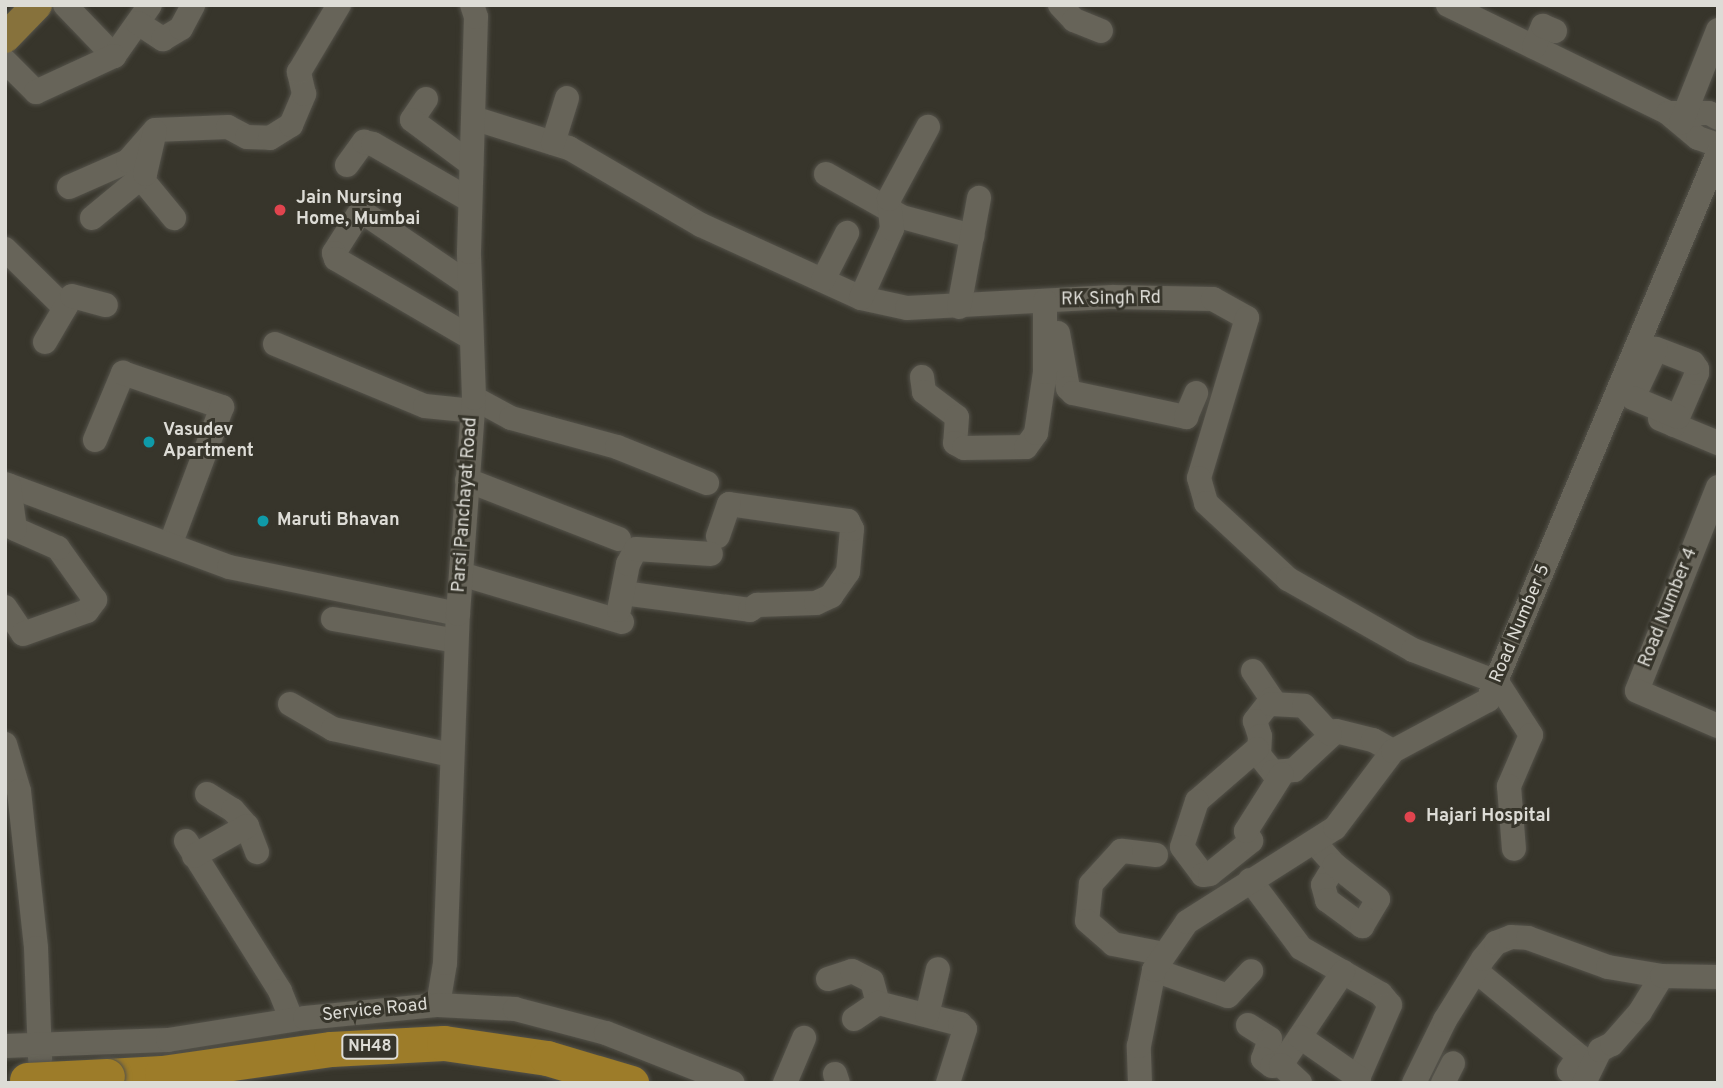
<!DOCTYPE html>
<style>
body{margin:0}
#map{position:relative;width:1723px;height:1088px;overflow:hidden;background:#37352b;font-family:Overpass,sans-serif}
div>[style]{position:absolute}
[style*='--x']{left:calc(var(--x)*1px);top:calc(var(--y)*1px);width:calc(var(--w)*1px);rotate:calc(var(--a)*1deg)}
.roads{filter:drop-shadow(0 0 2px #54524a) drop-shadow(0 0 2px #54524a)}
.minor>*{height:24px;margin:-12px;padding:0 12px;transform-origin:12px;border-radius:12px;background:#676459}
.major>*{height:30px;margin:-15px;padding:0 15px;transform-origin:15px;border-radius:15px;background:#87723c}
.highway>*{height:35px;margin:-17.5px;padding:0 17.5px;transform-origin:17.5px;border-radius:17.5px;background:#9d7c29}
.bridges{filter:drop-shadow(0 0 2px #54524a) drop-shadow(0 0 2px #54524a)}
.highway-bridge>*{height:35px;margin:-17.5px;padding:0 17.5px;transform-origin:17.5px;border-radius:17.5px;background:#9d7c29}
.dots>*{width:19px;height:19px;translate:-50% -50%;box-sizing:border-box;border:4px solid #37352b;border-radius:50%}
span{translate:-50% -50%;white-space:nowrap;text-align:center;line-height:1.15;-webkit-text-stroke:6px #37352b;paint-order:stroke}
.shield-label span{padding:2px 5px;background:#37352b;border:2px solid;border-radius:5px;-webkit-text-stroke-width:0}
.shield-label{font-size:16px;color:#dddcd6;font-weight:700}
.poi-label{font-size:18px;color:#dddcd6;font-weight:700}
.left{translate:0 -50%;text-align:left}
.street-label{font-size:18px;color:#dddcd6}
.frame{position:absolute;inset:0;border:7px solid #dddcd6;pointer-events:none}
</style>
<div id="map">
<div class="roads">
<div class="minor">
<div style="--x:65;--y:5;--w:71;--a:46.1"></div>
<div style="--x:114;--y:56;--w:62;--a:-54.8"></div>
<div style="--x:1060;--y:5;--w:21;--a:47"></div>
<div style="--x:1074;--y:20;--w:29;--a:22"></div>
<div style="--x:1448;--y:5;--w:245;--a:26.1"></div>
<div style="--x:1668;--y:113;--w:39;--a:40"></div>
<div style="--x:1698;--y:138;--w:21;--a:19"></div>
<div style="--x:138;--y:23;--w:30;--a:33"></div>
<div style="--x:163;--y:39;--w:21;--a:-31"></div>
<div style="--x:181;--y:28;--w:26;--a:-62"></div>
<div style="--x:1534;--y:47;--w:23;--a:-67"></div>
<div style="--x:1543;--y:26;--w:13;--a:23"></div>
<div style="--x:5;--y:61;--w:44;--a:45"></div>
<div style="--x:36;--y:92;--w:86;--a:-24.8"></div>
<div style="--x:426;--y:99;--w:25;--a:124"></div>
<div style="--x:412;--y:120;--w:74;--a:36.7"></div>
<div style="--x:1669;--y:113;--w:40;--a:0"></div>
<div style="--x:1709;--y:113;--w:10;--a:29"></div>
<div style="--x:473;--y:118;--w:101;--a:17.4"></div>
<div style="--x:569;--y:148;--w:153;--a:30.3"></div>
<div style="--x:701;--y:225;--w:176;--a:24.5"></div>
<div style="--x:861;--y:298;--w:47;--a:12.3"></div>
<div style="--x:907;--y:308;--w:206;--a:-3.1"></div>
<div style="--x:1113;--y:297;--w:100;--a:1.1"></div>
<div style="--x:1213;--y:299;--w:39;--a:29"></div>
<div style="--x:1247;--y:318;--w:167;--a:106.7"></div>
<div style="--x:1199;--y:478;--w:26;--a:74"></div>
<div style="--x:1206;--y:503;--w:112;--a:42.8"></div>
<div style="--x:1288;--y:579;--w:144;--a:29.6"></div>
<div style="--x:1413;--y:650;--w:90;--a:20.9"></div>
<div style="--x:1497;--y:682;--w:63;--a:57.3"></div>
<div style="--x:1531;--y:735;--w:56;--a:113.3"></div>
<div style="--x:1509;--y:786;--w:63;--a:85.5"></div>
<div style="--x:1681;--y:123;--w:100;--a:-68.3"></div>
<div style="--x:553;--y:143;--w:47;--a:-72.7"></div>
<div style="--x:347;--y:165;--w:29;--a:-54"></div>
<div style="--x:364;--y:142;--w:9;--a:13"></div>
<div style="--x:373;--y:144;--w:112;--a:30"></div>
<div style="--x:826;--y:174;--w:87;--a:29.5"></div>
<div style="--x:902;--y:217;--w:73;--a:15.2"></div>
<div style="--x:141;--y:178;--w:52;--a:50.5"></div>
<div style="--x:69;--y:187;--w:64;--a:-23.8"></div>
<div style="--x:128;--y:161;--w:41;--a:-48.9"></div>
<div style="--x:155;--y:130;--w:73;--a:-2.4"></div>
<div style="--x:228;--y:127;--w:21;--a:28"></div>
<div style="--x:247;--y:137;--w:23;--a:2"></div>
<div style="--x:270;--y:138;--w:25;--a:-32"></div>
<div style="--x:291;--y:125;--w:34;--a:-67"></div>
<div style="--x:304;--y:94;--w:23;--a:-103"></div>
<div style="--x:299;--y:72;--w:78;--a:-59.2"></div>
<div style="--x:92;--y:218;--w:69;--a:-39.7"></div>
<div style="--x:145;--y:174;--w:44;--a:-76.9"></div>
<div style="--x:5;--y:249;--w:84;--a:44.5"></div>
<div style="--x:823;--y:280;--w:53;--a:-62.9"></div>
<div style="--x:470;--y:285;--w:128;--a:-145.8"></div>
<div style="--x:364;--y:213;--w:6;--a:162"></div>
<div style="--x:358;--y:215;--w:45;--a:122.3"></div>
<div style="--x:334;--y:253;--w:6;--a:72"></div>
<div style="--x:336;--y:259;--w:156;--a:30.3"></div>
<div style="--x:861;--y:298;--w:76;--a:-65.8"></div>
<div style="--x:892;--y:229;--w:30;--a:-96"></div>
<div style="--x:889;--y:199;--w:82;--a:-61.6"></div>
<div style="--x:959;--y:307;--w:111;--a:-79.6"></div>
<div style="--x:1058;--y:333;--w:56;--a:79.7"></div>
<div style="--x:1068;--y:388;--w:7;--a:45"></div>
<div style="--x:1073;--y:393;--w:116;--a:12"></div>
<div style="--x:1186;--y:417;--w:26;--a:-67"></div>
<div style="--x:45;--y:342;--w:53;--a:-59.6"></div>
<div style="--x:72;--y:296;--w:35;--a:15"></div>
<div style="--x:275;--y:344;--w:162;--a:22.5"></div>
<div style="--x:425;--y:406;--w:48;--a:5.9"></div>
<div style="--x:922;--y:377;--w:15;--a:82"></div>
<div style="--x:924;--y:392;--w:41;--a:37.1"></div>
<div style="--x:957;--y:417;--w:26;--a:94"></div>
<div style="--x:955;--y:443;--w:10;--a:29"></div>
<div style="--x:964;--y:448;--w:62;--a:-0.9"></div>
<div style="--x:1026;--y:447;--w:17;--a:-54"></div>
<div style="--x:1036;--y:433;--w:62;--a:-81.6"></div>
<div style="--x:1045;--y:372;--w:71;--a:-90"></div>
<div style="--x:474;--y:398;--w:42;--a:28.4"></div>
<div style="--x:511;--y:418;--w:110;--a:15.3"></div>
<div style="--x:617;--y:447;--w:97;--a:21.8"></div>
<div style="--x:1660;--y:419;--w:63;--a:22.5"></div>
<div style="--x:1674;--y:425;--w:9;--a:-63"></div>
<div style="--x:1678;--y:417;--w:48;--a:-66.6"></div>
<div style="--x:1697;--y:373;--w:4;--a:-90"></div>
<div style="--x:1697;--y:369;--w:7;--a:-124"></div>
<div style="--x:1693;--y:363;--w:40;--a:-159"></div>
<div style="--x:1656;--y:349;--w:54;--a:115.1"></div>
<div style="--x:1633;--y:398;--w:49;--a:22.9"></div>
<div style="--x:95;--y:440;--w:73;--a:-67.3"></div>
<div style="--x:123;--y:373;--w:105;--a:19"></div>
<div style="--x:222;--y:407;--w:147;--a:110.6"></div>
<div style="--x:467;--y:480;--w:163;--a:21.2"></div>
<div style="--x:5;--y:484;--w:239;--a:20.3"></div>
<div style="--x:229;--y:567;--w:234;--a:11.6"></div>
<div style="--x:1718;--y:487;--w:219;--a:111.7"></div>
<div style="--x:1637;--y:691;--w:88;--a:23.4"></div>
<div style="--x:461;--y:574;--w:168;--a:16.6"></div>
<div style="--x:623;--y:593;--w:128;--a:7.6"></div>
<div style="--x:750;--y:610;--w:9;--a:-36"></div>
<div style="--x:757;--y:605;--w:59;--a:-1.9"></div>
<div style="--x:816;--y:603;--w:17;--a:-25"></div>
<div style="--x:831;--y:596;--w:29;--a:-55"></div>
<div style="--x:848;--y:572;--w:43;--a:-84.7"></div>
<div style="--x:852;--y:529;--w:9;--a:-117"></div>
<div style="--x:848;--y:521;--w:120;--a:-171.9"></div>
<div style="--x:729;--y:504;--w:34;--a:109"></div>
<div style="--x:5;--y:607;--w:32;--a:56"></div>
<div style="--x:23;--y:634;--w:68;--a:-19.8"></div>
<div style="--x:87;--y:611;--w:14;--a:-54"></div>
<div style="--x:95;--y:600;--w:64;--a:-125.4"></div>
<div style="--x:58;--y:548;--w:47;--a:-156.2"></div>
<div style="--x:15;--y:529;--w:44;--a:-97.8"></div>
<div style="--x:619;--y:610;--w:47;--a:-78.9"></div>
<div style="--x:628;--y:564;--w:17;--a:-62"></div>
<div style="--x:636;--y:549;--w:75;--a:3.8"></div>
<div style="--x:333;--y:619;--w:125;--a:10.1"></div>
<div style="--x:1253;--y:671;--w:34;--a:56"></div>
<div style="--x:1272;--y:699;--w:28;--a:128"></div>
<div style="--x:1255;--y:721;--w:16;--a:72"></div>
<div style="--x:1260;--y:736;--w:19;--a:93"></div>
<div style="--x:1259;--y:755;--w:22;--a:51"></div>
<div style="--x:1273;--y:772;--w:21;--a:-5"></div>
<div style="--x:1294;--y:770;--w:57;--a:-42.9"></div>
<div style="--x:1336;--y:731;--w:38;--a:14"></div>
<div style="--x:1373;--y:740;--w:23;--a:29"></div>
<div style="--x:290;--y:704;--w:50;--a:30.2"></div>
<div style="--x:333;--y:729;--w:121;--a:12.4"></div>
<div style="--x:1271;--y:704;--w:33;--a:3"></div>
<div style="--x:1304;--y:706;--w:38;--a:47"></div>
<div style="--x:5;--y:744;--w:49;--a:73.4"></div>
<div style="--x:19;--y:791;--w:158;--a:83.8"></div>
<div style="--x:36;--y:948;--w:111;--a:87.9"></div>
<div style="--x:1257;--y:749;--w:79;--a:139.1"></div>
<div style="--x:1197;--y:801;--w:48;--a:108.1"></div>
<div style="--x:1182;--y:847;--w:35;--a:53"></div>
<div style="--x:1203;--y:875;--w:7;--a:-8"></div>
<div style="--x:1210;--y:874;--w:53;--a:-38.8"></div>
<div style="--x:1251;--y:841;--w:11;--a:-117"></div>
<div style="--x:1246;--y:831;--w:67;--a:-57.7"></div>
<div style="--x:207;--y:794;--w:31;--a:32"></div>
<div style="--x:233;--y:810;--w:21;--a:49"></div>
<div style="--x:247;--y:826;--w:28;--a:69"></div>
<div style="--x:186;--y:841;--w:177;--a:57.9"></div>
<div style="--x:280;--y:991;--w:31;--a:68"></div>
<div style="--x:1315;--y:843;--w:30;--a:48"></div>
<div style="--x:1335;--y:865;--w:23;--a:121"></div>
<div style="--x:1323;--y:885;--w:16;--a:75"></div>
<div style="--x:1327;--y:900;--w:44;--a:36.6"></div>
<div style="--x:1362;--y:926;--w:31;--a:-59"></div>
<div style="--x:1378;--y:899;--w:55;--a:-141.7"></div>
<div style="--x:1156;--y:855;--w:35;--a:-173"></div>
<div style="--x:1121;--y:851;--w:45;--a:132.3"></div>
<div style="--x:1091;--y:884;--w:37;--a:96"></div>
<div style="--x:1087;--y:921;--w:35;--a:41"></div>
<div style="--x:1113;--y:944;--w:52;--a:11.1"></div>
<div style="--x:194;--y:856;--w:61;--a:-29.5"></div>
<div style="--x:1250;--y:880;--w:85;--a:53.1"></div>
<div style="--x:1301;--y:948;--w:92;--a:29.9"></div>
<div style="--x:1381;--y:994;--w:14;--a:51"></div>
<div style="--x:1390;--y:1005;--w:85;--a:113.6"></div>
<div style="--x:1154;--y:970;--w:78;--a:19.4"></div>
<div style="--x:1228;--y:996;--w:34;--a:-47"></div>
<div style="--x:1476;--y:971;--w:134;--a:39.5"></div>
<div style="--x:1579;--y:1056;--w:18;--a:124"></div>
<div style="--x:828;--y:979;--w:25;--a:-18"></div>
<div style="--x:852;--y:971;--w:22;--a:27"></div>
<div style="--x:872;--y:981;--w:23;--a:75"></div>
<div style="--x:878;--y:1003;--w:85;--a:14.4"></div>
<div style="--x:960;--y:1024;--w:7;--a:45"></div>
<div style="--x:965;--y:1029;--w:57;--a:107.5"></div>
<div style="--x:438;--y:1005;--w:43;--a:-80.5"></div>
<div style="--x:445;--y:963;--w:349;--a:-87.9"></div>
<div style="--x:458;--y:614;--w:217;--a:-85.8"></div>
<div style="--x:474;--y:398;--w:146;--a:-92"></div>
<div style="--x:469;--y:252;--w:235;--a:-88.3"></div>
<div style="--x:476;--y:17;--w:13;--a:-108"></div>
<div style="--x:927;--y:1015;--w:47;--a:-76.6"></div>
<div style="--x:854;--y:1019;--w:29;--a:-34"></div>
<div style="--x:1248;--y:1025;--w:26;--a:32"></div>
<div style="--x:1270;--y:1039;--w:21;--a:109"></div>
<div style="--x:1263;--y:1059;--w:11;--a:38"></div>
<div style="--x:1272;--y:1066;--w:9;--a:-6"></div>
<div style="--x:1281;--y:1065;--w:112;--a:-56.3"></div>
<div style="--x:1300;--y:1037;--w:72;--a:34.8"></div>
<div style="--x:5;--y:1046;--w:163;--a:-2.1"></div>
<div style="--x:168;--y:1040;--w:139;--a:-9.1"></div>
<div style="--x:305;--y:1018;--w:134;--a:-5.6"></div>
<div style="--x:438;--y:1005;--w:77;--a:3"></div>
<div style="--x:515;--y:1009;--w:94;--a:14.8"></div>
<div style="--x:606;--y:1033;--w:136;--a:21.5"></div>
<div style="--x:1281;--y:1065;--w:26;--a:43"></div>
<div style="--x:835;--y:1074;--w:9;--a:72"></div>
<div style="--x:785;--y:1083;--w:49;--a:-67.1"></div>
<div style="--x:1140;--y:1083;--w:37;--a:-92"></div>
<div style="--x:1139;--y:1046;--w:77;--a:-78.8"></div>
<div style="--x:1154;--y:970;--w:58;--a:-55.5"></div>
<div style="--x:1187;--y:922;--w:175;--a:-32.4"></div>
<div style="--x:1335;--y:828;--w:96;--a:-53"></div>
<div style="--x:1393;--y:751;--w:108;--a:-28.2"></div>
<div style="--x:1488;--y:700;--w:593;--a:-67.19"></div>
<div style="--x:1414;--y:1083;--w:70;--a:-63.8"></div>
<div style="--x:1445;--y:1020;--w:72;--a:-58.1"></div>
<div style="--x:1483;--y:959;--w:21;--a:-51"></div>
<div style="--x:1496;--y:943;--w:16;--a:-22"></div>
<div style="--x:1511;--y:937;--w:17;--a:3"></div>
<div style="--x:1528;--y:938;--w:85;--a:19.9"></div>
<div style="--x:1608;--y:967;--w:55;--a:9.5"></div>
<div style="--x:1443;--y:1083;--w:22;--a:-63"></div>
<div style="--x:1584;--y:1083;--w:37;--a:-64"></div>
<div style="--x:1600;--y:1050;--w:13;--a:-27"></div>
<div style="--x:1612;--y:1044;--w:43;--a:-48.8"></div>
<div style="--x:1640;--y:1012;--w:42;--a:-58.6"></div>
<div style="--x:1662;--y:976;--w:56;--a:1"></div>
</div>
<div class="major">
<div style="--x:5;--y:38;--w:46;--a:-45.9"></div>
</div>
<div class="highway">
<div style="--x:107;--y:1076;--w:55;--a:-3.1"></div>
<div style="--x:162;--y:1073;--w:171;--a:-8.1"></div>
<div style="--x:331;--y:1049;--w:113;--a:-3"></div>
<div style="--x:444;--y:1043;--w:104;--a:8.3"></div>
<div style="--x:547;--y:1058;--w:88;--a:16.6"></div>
</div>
</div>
<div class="bridges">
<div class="highway-bridge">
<div style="--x:27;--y:1080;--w:80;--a:-2.9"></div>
</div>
</div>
<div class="dots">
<div style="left:280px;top:210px;background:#e0444e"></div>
<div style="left:149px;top:442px;background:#0f9aa8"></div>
<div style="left:263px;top:521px;background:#0f9aa8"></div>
<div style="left:1410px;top:817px;background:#e0444e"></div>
</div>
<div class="shield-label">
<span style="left:370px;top:1047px">NH48</span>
</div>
<div class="poi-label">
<span class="left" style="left:296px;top:210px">Jain Nursing<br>Home, Mumbai</span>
<span class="left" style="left:163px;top:442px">Vasudev<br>Apartment</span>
<span class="left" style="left:277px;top:521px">Maruti Bhavan</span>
<span class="left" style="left:1426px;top:817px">Hajari Hospital</span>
</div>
<div class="street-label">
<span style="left:1111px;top:300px;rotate:-1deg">RK Singh Rd</span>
<span style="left:466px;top:505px;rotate:-86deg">Parsi Panchayat Road</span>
<span style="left:1669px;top:608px;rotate:-68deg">Road Number 4</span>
<span style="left:1521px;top:624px;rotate:-67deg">Road Number 5</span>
<span style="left:375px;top:1011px;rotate:-6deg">Service Road</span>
</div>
<div class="frame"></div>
</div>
